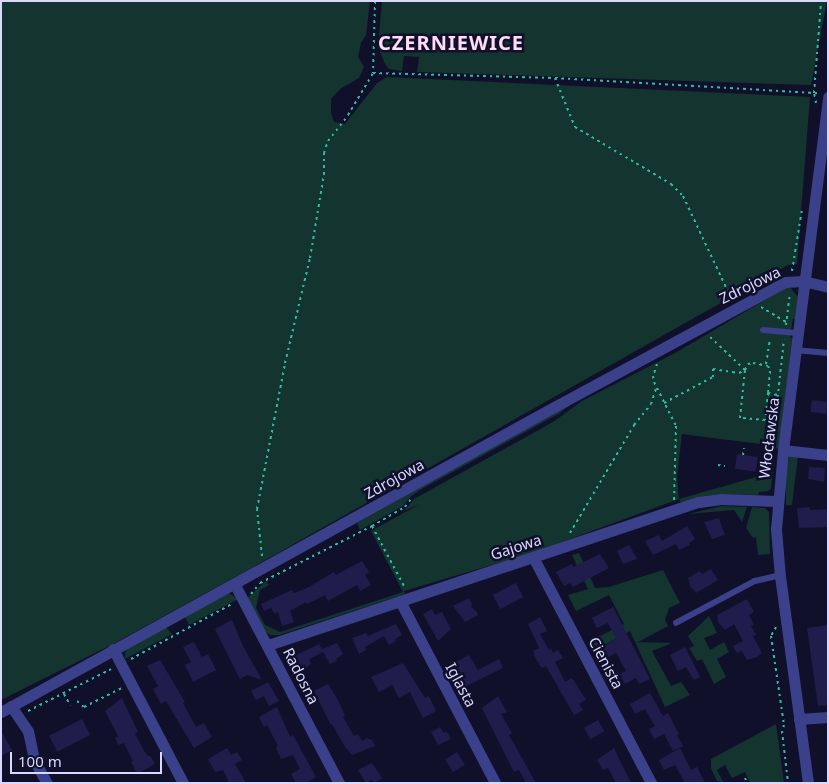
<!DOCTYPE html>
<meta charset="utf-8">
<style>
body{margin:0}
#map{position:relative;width:829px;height:784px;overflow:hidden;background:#11102a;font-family:"Noto Sans",sans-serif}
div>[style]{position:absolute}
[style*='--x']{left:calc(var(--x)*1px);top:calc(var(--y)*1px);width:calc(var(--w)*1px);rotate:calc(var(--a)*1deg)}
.green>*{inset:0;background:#13342f}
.building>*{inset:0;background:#201c4b;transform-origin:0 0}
.path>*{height:2px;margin-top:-1px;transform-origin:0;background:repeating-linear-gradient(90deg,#2ebea4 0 2.5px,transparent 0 6.5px)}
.lane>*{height:5.5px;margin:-2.75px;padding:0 2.75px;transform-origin:2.75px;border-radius:2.75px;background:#3a418a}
.street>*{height:11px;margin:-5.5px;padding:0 5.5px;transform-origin:5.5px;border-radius:5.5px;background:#3a418a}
span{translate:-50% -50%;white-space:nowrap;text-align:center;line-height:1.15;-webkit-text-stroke:5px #11102a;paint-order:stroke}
.street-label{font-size:15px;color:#d9d9ff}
.district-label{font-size:20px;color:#ffdbf6;font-weight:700;letter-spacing:1px}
.frame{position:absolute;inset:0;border:2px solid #d9d9ff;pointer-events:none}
.scale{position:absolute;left:10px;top:752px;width:152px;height:22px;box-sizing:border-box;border:2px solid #d9d9ff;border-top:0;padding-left:6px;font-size:15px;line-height:18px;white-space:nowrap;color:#d9d9ff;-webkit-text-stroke:4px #11102a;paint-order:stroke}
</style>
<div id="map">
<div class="green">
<div style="clip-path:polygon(1px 1px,370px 1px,366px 35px,361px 43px,358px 57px,364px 67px,359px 78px,340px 89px,331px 99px,331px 113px,334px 122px,345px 124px,377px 83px,387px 77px,810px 97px,797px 264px,788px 265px,237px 576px,113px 644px,1px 700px)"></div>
<div style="clip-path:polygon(382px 1px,827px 1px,811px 85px,417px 72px,419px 57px,404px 56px,402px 71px,389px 69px,385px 64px,378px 47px)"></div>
<div style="clip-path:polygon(789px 286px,798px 297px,795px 319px,793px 319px,790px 336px,792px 339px,779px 448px,773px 449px,768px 448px,767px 445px,682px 434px,677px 477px,679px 499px,770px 473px,770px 454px,774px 455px,771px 489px,768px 491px,759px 492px,758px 495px,717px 494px,681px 503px,679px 499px,532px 553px,404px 591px,405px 594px,279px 635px,270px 635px,265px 631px,247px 598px,266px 581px,269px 585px,260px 590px,256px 608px,265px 625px,280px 632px,403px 592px,371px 531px,420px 504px,404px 511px,414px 499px,553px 422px,582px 401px,675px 353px)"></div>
<div style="clip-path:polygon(576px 400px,560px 413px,420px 490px,410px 497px,403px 506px,360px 530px,357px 523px)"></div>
<div style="clip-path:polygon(789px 455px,798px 456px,792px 505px,786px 505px,786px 478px)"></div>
<div style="clip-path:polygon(722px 506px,747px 507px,742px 522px,734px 510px,688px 514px)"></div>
<div style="clip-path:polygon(752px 507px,765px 508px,769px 512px,770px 554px,758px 555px,756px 537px,753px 538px,746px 528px)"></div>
<div style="clip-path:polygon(579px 553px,595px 588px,609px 587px,663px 570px,680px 603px,669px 608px,665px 620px,668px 626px,638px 642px,672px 643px,652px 651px,671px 686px,681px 682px,690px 695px,665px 707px,630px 631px,594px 651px,590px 641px,624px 624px,609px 595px,576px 611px,568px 595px,588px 589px,572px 555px)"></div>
<div style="clip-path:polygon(229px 593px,238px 599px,189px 625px,185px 617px)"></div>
<div style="clip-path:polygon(709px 616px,717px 633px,704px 638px,710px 650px,724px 642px,729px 652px,717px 659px,726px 677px,714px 684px,702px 659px,697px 661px,689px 648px,694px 646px,688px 636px)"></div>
<div style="clip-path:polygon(166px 627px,172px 634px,125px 659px,125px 652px,129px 647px)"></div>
<div style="clip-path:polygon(776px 724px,784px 783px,750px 783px,745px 772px,732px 778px,725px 765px,717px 770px,723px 782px,717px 781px,711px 768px,711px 759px)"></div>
</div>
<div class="building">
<div style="left:812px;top:400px;width:16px;height:12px;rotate:7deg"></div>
<div style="left:737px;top:454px;width:21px;height:15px;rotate:8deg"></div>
<div style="clip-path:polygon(809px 467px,825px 468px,824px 482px,808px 479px)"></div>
<div style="clip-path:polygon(810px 507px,810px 510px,828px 509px,828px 527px,799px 528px,797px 508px)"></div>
<div style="clip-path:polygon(719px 518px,725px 535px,712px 539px,704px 522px)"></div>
<div style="clip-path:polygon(687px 526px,695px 539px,689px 543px,690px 545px,679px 550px,676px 544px,653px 555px,645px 541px,659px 535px,662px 541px)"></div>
<div style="clip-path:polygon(629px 545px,637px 559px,623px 564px,617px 551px)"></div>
<div style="clip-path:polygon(600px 554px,609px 568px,573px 587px,570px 583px,564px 586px,556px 572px,572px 564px,573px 567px)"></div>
<div style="clip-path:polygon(362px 561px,369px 572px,365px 575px,371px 585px,360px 591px,357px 585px,328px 601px,325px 595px,307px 604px,306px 602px,290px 611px,294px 622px,282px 626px,278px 612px,275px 614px,271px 608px,264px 611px,261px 604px,292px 590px,294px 593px,307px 588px,334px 572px,336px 575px)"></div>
<div style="clip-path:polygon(711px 569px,718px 580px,696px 593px,690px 586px,688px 578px,700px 571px,702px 574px)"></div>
<div style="left:516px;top:583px;width:16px;height:26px;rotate:63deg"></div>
<div style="clip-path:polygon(469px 598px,472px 604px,471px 607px,476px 611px,478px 615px,465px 622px,453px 606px)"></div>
<div style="clip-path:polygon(747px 599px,754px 612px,749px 615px,754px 625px,751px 626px,756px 635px,753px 636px,762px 653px,757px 657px,747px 660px,742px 651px,737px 653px,733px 646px,743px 641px,734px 624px,725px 630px,718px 622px,717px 615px)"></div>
<div style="clip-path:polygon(613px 607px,650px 679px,639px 684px,636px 678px,625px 684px,620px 674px,626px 671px,616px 653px,605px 659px,600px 649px,616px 639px,608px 623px,597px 628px,592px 618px)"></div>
<div style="clip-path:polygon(432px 609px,435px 615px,442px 612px,451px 629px,438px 641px,423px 614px)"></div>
<div style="clip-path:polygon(540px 617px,547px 631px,540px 634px,549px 650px,551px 649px,553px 653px,558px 650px,563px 658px,555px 662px,565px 682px,572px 678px,586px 700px,579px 704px,583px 710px,574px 715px,546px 666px,543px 668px,540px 666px,535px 657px,533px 651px,539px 648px,528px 624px)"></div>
<div style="clip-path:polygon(232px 620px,243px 646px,262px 680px,247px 675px,240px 679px,215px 629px)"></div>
<div style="clip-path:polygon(396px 624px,402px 635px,395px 639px,396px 641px,389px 645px,384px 636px,365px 647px,366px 650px,359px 654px,352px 638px,366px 633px,368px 636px)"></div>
<div style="clip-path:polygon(828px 625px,828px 705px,818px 706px,807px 628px)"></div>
<div style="clip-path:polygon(194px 642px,202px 657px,208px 654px,216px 670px,193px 682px,185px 665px,191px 662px,183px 647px)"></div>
<div style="clip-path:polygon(337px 643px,343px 654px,336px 659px,337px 661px,330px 664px,323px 652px,309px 659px,311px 664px,298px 674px,290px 658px,319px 644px,322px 649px)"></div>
<div style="clip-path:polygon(685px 647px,700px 677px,694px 680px,686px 667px,678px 671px,670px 655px)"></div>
<div style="clip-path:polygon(469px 655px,478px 670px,499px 659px,503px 668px,466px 686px,454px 663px)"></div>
<div style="clip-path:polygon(160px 660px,185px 702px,183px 703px,196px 727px,204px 723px,212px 737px,194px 748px,166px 701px,161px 704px,153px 689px,158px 686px,147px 666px)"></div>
<div style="clip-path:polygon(403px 663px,425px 698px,429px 696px,436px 711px,423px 718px,410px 692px,399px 698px,392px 685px,379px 692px,371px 677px)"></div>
<div style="clip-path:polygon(268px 682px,279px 701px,269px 706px,264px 696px,256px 700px,251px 691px)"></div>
<div style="clip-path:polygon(328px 684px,338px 700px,345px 716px,343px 717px,354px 736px,358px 734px,362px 741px,367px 738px,372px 740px,375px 746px,352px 755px,345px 747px,332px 724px,331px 725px,314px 691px)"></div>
<div style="clip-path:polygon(650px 693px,663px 716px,668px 713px,679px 734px,677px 735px,683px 746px,673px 751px,664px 734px,654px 739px,649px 729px,655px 726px,645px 709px,635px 714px,630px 704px)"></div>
<div style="clip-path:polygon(498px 696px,507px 712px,501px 714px,512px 733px,509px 735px,536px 783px,526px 783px,519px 770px,514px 772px,482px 708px)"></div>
<div style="clip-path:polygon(122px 698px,138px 732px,135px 734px,146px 754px,151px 757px,155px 764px,137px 774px,131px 762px,133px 761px,124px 743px,118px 745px,115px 738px,118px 737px,116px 732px,105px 711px)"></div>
<div style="clip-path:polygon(277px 707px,290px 737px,293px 735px,316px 777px,306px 783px,296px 783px,291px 774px,300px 769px,293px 755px,281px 759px,276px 748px,278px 746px,267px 725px,264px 727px,259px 717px)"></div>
<div style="left:82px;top:719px;width:18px;height:37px;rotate:63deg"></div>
<div style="left:598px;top:720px;width:13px;height:16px;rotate:61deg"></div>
<div style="clip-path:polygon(440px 727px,444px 733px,447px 732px,451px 739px,438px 745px,431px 732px)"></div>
<div style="clip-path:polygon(1px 731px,12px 750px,1px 756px)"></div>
<div style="clip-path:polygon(227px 748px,231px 755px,237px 752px,242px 760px,235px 764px,246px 783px,229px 783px,223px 770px,215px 772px,208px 759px)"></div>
<div style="clip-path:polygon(614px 748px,621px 763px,631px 783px,616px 783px,608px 768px,603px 770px,597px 760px)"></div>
<div style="clip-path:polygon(680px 748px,691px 770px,697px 767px,705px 783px,685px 783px,675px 765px,664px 770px,659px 760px)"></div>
<div style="left:457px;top:752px;width:15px;height:14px;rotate:58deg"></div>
<div style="clip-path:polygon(372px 763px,382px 778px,374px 783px,372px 780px,366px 783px,358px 770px)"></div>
</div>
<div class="path">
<div style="--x:375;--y:1;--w:72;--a:91.6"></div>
<div style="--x:373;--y:73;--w:182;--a:1.6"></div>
<div style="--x:555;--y:78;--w:264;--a:3.3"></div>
<div style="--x:555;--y:78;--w:53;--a:67.8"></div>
<div style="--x:575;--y:127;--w:112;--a:30.7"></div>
<div style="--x:671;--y:184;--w:17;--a:45"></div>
<div style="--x:683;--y:196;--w:113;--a:64.8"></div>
<div style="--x:816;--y:103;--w:10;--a:-101"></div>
<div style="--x:814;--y:93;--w:92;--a:-85.6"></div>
<div style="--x:792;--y:271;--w:63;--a:-80.8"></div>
<div style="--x:761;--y:307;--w:29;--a:31"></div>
<div style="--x:786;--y:325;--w:32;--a:-83"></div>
<div style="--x:657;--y:364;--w:13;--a:108"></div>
<div style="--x:653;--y:376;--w:6;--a:81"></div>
<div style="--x:654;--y:382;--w:49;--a:63.4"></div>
<div style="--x:676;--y:426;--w:74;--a:91.5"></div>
<div style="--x:766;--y:364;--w:25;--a:-81"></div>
<div style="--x:768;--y:393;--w:27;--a:96"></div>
<div style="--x:765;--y:420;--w:25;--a:-175"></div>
<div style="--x:740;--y:418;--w:48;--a:-84.1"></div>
<div style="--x:745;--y:370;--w:7;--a:-63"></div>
<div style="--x:748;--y:364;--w:5;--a:-11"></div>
<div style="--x:753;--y:363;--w:15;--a:11"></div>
<div style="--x:768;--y:366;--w:5;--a:68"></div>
<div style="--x:770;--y:371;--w:22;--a:95"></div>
<div style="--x:768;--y:393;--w:10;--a:11"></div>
<div style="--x:664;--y:403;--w:55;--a:-28"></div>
<div style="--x:713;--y:377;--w:8;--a:-90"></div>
<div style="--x:713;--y:369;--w:26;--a:9"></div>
<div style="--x:739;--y:373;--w:7;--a:-27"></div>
<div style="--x:745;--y:370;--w:50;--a:-136.6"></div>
<div style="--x:774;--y:430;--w:91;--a:-83.7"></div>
<div style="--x:743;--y:455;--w:7;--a:-82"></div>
<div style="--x:718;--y:465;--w:7;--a:8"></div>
<div style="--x:372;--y:526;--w:70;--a:62"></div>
<div style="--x:570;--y:533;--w:126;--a:-59.3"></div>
<div style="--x:634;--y:425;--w:27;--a:-51"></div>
<div style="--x:651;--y:404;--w:16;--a:-72"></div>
<div style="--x:262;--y:556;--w:47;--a:-96.1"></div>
<div style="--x:257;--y:509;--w:149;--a:-79.1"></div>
<div style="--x:285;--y:363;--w:108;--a:-76.6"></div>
<div style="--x:310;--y:258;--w:85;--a:-80.5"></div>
<div style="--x:324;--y:174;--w:21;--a:-90"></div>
<div style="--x:324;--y:153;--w:13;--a:-72"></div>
<div style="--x:328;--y:141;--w:33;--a:-52"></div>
<div style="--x:348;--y:115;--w:49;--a:-59.2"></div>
<div style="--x:251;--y:594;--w:14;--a:-51"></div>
<div style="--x:260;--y:583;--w:126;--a:-27"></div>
<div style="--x:372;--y:526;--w:38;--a:-30"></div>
<div style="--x:405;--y:507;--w:10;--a:-53"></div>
<div style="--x:776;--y:627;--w:10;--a:119"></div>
<div style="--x:771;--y:636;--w:90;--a:81.7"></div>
<div style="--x:784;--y:725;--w:6;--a:108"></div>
<div style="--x:782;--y:731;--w:52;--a:83.4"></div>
<div style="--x:131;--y:659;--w:115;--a:-28.6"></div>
<div style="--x:64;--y:694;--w:13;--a:61"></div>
<div style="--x:77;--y:701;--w:9;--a:41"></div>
<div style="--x:84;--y:707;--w:42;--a:-26.6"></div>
<div style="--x:28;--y:711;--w:93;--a:-26.8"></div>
<div style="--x:745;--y:778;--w:5;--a:68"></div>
</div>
<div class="lane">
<div style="--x:763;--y:330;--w:34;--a:5"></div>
<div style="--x:795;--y:350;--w:33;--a:5"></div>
<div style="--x:676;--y:623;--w:89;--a:-28"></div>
<div style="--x:755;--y:581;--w:26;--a:-13"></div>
</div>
<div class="street">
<div style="--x:783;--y:450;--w:45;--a:6.3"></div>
<div style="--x:533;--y:557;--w:255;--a:62.4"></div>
<div style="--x:235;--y:585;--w:224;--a:62.3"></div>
<div style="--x:400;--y:601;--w:205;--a:62.4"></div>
<div style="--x:268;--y:645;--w:454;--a:-18.4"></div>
<div style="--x:699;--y:502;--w:22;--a:-8"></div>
<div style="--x:721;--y:499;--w:57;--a:2"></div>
<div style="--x:113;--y:649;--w:151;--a:62.4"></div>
<div style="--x:11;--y:706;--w:30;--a:56"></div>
<div style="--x:28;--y:731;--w:30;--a:78"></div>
<div style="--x:34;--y:760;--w:26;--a:61"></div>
<div style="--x:1;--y:712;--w:632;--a:-28.88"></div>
<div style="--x:554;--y:407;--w:263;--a:-28.4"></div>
<div style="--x:785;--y:282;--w:18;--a:-3"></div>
<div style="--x:803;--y:281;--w:26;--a:13"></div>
<div style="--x:799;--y:719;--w:29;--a:-4"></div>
<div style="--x:808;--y:783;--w:208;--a:-97.7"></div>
<div style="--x:780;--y:577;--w:48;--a:-94.8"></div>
<div style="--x:776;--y:529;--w:79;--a:-84.9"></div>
<div style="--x:783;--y:450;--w:356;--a:-82.7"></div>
</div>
<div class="street-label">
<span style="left:750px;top:285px;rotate:-26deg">Zdrojowa</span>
<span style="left:769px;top:438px;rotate:-83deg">Włocławska</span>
<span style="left:394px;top:479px;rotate:-29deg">Zdrojowa</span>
<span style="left:516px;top:547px;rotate:-18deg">Gajowa</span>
<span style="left:606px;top:663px;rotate:62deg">Cienista</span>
<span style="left:301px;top:676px;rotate:63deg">Radosna</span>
<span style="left:461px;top:685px;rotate:62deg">Iglasta</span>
</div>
<div class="district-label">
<span style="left:451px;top:42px">CZERNIEWICE</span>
</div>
<div class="frame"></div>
<div class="scale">100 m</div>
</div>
